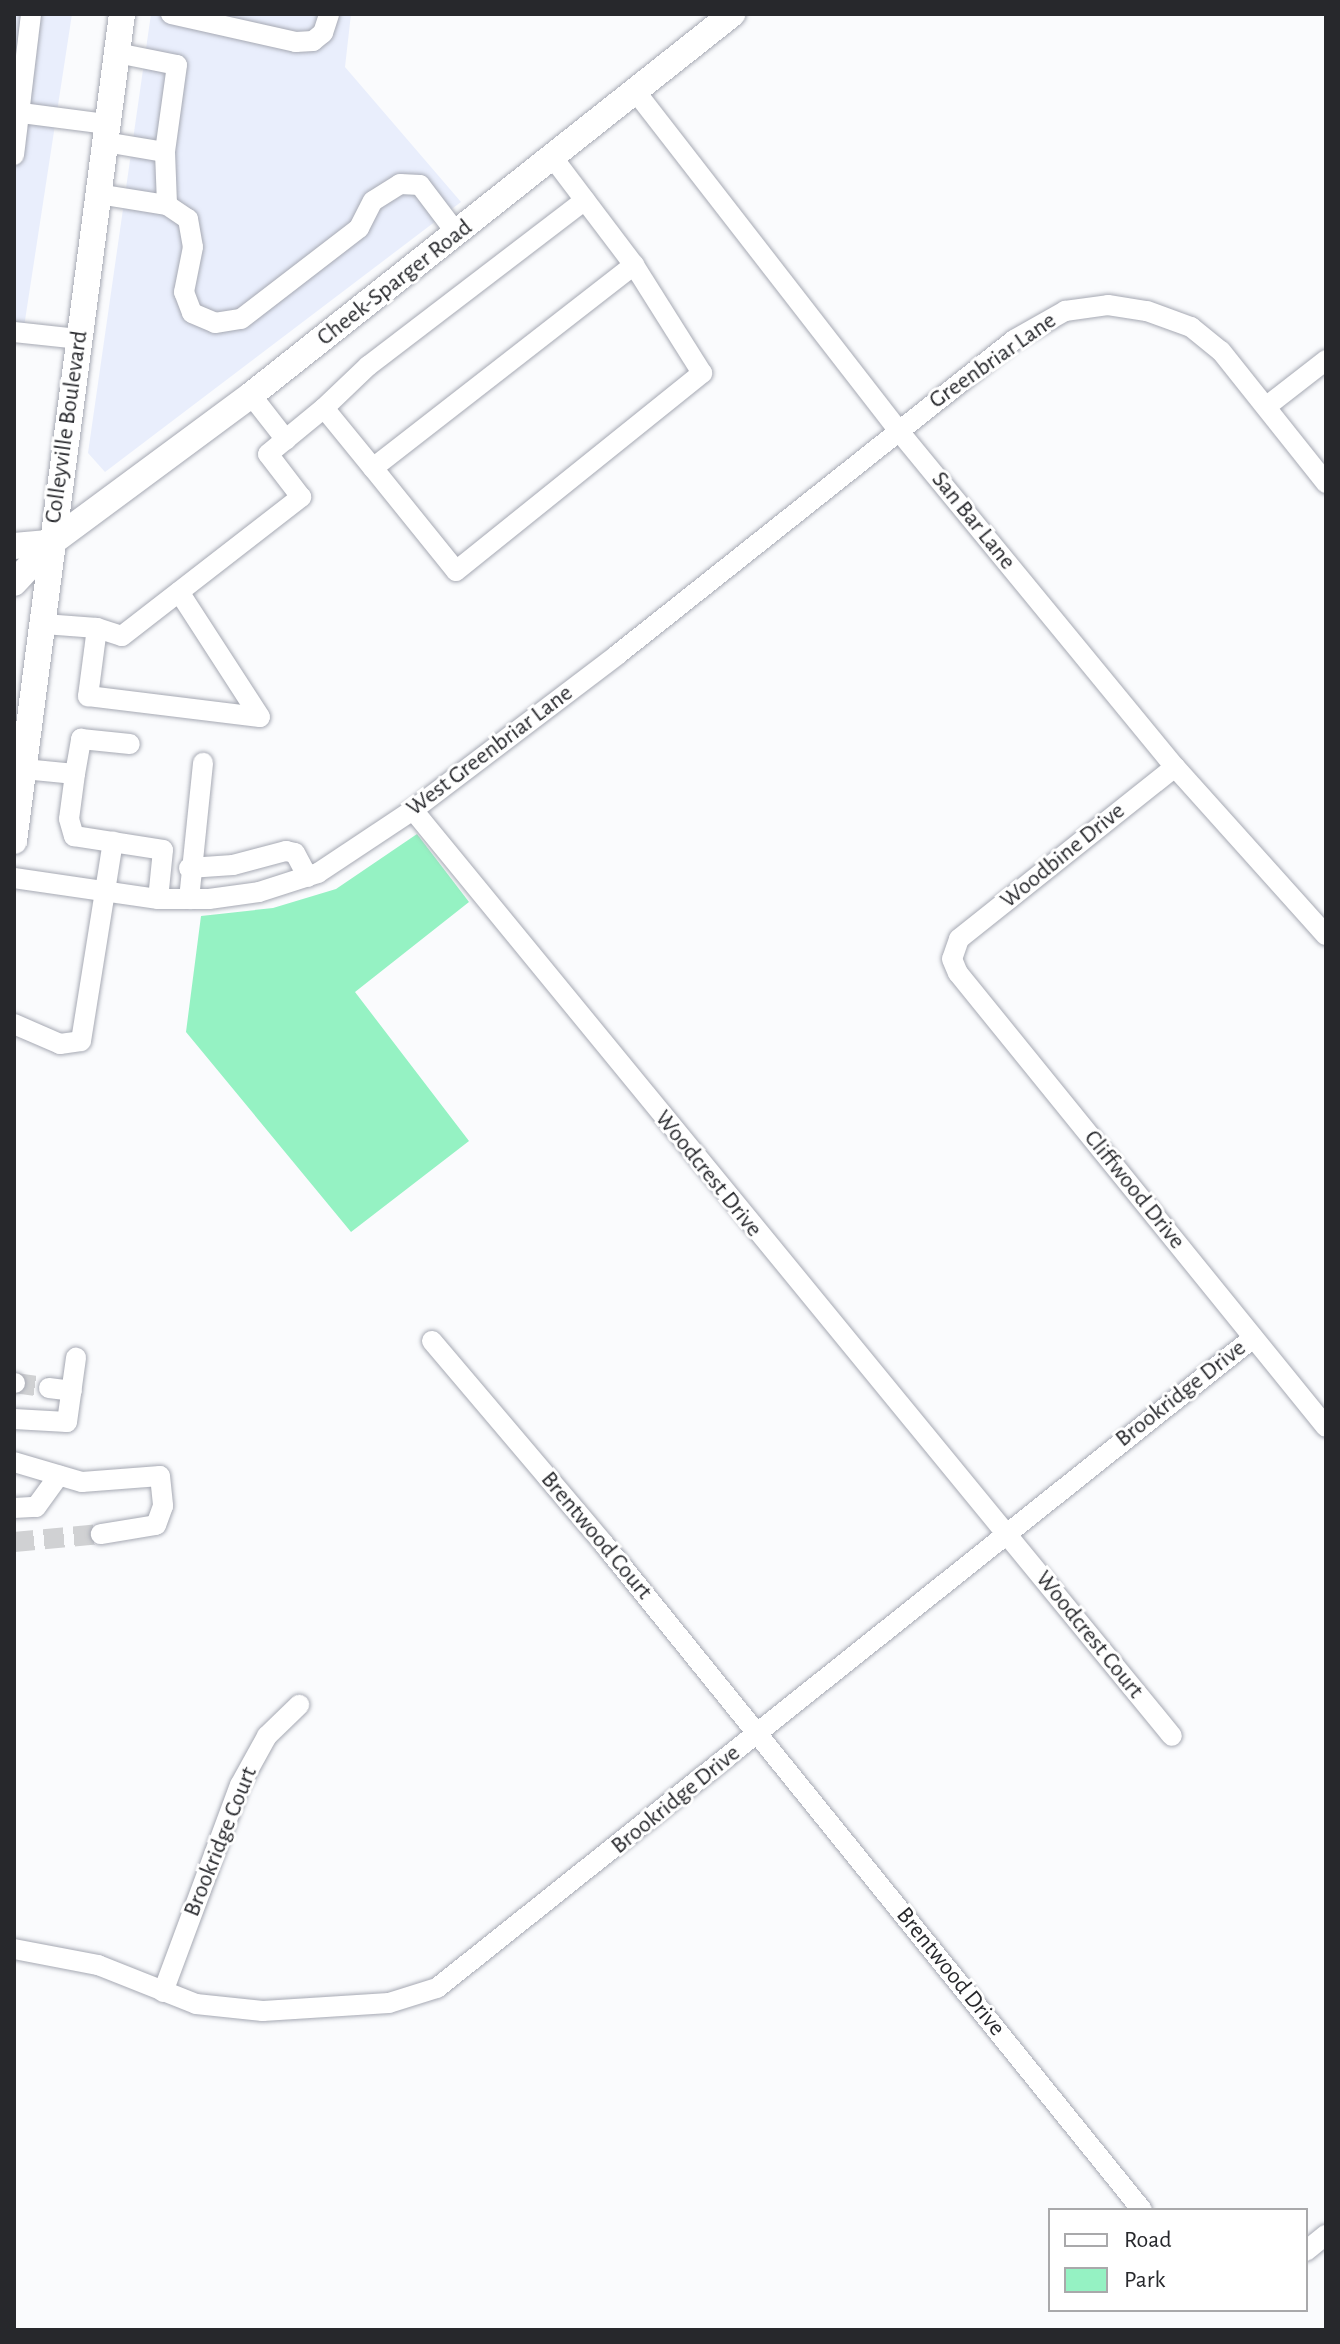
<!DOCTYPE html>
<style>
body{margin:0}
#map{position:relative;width:1340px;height:2344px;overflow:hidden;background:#fafbfd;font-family:"Alegreya Sans",sans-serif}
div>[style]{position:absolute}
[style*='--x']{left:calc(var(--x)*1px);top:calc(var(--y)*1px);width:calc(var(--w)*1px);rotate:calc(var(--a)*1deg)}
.built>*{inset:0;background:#e9eefc}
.green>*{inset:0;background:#95f2c3}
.minor-tunnel>*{height:20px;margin-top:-10px;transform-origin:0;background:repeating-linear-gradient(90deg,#d0d1d3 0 20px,transparent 0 30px)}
.roads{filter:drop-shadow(0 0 2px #a6a9b3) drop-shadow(0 0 2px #a6a9b3)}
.minor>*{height:20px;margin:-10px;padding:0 10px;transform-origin:10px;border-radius:10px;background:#fff}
.major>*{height:26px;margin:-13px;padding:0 13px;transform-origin:13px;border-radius:13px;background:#fff}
span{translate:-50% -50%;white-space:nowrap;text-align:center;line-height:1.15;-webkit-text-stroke:6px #fff;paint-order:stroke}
.street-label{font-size:24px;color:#27282c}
.frame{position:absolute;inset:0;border:16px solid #27282c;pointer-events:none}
.legend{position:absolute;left:1048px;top:2208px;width:260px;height:104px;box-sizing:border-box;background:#fff;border:2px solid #a9a9ab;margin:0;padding:10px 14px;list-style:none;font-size:24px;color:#27282c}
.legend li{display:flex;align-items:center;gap:16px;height:40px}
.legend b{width:40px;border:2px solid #a9a9ab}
</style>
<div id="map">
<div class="built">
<div style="clip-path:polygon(14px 14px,72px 14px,24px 327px,14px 326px)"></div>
<div style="clip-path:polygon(151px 14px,351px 14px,345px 67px,461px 202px,105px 472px,88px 453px)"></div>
</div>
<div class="green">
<div style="clip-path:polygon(417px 834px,469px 902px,355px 992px,469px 1141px,351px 1232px,186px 1032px,201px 916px,273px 908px,336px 889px)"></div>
</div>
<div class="minor-tunnel">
<div style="--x:15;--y:1383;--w:34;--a:8"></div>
<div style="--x:14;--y:1542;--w:87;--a:-5.3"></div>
</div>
<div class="roads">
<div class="minor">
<div style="--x:171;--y:14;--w:128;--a:12.6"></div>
<div style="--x:296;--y:42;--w:17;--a:-3"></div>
<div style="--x:313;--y:41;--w:13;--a:-39"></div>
<div style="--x:323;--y:33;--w:20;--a:-72"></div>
<div style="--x:117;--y:53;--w:61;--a:11.3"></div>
<div style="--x:177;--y:65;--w:88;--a:97.9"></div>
<div style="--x:165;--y:152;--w:53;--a:87.8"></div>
<div style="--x:636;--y:92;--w:428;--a:52.2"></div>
<div style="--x:898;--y:430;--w:436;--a:50.6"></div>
<div style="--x:1175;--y:767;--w:226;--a:48.1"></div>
<div style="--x:14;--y:112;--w:94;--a:7.4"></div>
<div style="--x:105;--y:142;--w:61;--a:9.5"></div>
<div style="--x:14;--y:155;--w:142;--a:-83.1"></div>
<div style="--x:98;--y:194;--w:70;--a:9.1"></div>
<div style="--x:167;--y:205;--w:25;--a:34"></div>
<div style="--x:188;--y:219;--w:28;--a:80"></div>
<div style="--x:193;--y:247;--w:46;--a:101.3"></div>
<div style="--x:184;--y:292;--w:22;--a:69"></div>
<div style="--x:192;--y:313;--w:25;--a:23"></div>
<div style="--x:215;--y:323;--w:26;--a:-9"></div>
<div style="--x:241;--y:319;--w:149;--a:-37.6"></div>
<div style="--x:359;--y:228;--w:30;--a:-63"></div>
<div style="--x:373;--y:201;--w:32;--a:-32"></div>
<div style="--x:400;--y:184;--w:20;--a:3"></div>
<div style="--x:420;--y:185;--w:61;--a:52.9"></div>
<div style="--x:14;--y:332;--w:64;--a:6.2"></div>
<div style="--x:251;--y:395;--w:57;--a:52.1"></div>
<div style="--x:1267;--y:406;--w:75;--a:-37.9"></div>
<div style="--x:324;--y:408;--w:61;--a:-43.7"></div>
<div style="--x:368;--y:366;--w:273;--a:-37.4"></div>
<div style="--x:373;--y:468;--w:132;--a:51.1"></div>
<div style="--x:456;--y:571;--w:316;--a:-38.8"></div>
<div style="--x:702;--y:373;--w:128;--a:-122.2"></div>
<div style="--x:44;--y:624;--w:53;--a:4.3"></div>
<div style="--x:97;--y:628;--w:26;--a:18"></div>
<div style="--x:122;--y:636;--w:227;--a:-37.8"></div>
<div style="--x:301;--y:497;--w:54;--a:-127.5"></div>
<div style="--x:268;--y:454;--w:72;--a:-39.4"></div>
<div style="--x:324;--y:408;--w:77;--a:50.8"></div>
<div style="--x:373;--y:468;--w:331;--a:-37.9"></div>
<div style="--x:634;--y:265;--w:134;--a:-127.1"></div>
<div style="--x:97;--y:628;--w:69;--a:97.5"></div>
<div style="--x:88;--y:696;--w:173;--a:7"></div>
<div style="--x:260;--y:717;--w:149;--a:-122.9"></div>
<div style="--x:1175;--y:767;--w:276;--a:141.5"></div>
<div style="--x:959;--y:939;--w:21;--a:109"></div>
<div style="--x:952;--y:959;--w:15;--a:67"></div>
<div style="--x:958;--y:973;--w:584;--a:50.97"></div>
<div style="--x:24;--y:769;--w:51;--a:5.6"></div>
<div style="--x:75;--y:774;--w:45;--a:97.6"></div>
<div style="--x:69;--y:819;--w:18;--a:74"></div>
<div style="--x:74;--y:836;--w:90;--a:8.9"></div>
<div style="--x:163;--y:850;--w:49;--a:95.8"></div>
<div style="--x:75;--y:774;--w:36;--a:-80"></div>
<div style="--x:81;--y:739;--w:49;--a:5.8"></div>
<div style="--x:413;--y:810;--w:1197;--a:50.66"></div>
<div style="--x:189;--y:868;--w:44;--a:-3.9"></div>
<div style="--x:233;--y:865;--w:55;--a:-14.8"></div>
<div style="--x:286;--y:851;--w:9;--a:13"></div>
<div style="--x:295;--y:853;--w:27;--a:62"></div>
<div style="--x:14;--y:878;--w:146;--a:8.3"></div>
<div style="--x:158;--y:899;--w:51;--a:0"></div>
<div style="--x:209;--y:899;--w:50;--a:-8"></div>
<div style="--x:259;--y:892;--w:62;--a:-17.9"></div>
<div style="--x:318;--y:873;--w:114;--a:-33.6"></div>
<div style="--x:413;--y:810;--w:256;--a:-37.2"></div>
<div style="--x:617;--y:655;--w:507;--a:-38.43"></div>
<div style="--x:1014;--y:340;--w:59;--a:-29.6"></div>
<div style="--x:1065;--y:311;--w:43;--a:-7.9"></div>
<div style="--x:1108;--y:305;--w:39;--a:9"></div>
<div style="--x:1147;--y:311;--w:47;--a:20"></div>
<div style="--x:1191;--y:327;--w:38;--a:39"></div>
<div style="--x:1221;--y:351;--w:169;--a:51.5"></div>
<div style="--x:189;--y:899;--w:137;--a:-84.1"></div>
<div style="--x:14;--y:1024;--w:50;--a:23.5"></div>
<div style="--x:60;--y:1044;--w:21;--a:-8"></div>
<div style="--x:81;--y:1041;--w:202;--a:-80.9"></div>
<div style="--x:432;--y:1341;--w:266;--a:49.7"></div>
<div style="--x:604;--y:1544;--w:856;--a:51.07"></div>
<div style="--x:14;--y:1383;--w:1;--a:0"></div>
<div style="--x:49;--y:1388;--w:23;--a:7"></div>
<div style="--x:14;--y:1419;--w:53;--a:3.2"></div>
<div style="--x:67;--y:1422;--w:65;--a:-82"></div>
<div style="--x:14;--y:1462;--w:71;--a:16.4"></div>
<div style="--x:82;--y:1482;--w:78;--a:-4.4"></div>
<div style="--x:160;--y:1476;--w:30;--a:84"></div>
<div style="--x:163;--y:1506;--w:20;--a:110"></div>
<div style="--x:156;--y:1525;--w:56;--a:170.7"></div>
<div style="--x:14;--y:1508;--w:22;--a:-3"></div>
<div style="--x:36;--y:1507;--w:39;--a:-54"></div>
<div style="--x:14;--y:1949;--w:86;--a:10.8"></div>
<div style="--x:98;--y:1965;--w:105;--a:21.7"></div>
<div style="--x:196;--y:2004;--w:67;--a:6"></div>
<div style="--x:263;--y:2011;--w:126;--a:-3.6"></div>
<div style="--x:389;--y:2003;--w:50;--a:-17.4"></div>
<div style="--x:437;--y:1988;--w:1043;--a:-38.54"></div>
<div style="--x:163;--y:1992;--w:221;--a:-69.6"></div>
<div style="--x:240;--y:1785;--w:56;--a:-61.1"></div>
<div style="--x:267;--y:1736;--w:45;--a:-44.1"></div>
<div style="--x:1306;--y:2251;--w:26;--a:-39"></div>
</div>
<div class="major">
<div style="--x:14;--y:546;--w:37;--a:-5"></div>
<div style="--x:14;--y:583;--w:54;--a:-47.2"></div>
<div style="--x:51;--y:543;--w:249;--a:-36.5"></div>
<div style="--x:251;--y:395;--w:614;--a:-38.38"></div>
<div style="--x:14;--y:841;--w:834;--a:-82.56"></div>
</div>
</div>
<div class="street-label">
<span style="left:395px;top:283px;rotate:-38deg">Cheek-Sparger Road</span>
<span style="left:993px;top:361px;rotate:-35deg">Greenbriar Lane</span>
<span style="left:67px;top:427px;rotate:-82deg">Colleyville Boulevard</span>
<span style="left:973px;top:521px;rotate:51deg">San Bar Lane</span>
<span style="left:490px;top:751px;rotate:-37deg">West Greenbriar Lane</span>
<span style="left:1063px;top:856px;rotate:-39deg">Woodbine Drive</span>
<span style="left:708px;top:1174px;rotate:51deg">Woodcrest Drive</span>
<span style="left:1134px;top:1190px;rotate:51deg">Cliffwood Drive</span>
<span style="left:1181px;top:1394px;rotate:-38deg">Brookridge Drive</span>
<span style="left:596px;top:1536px;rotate:50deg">Brentwood Court</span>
<span style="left:1089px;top:1635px;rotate:51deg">Woodcrest Court</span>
<span style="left:676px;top:1800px;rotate:-39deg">Brookridge Drive</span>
<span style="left:221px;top:1842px;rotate:-68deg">Brookridge Court</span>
<span style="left:950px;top:1972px;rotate:51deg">Brentwood Drive</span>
</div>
<div class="frame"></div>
<ul class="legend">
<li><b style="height:10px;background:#fff"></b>Road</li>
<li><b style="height:22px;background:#95f2c3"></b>Park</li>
</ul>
</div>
